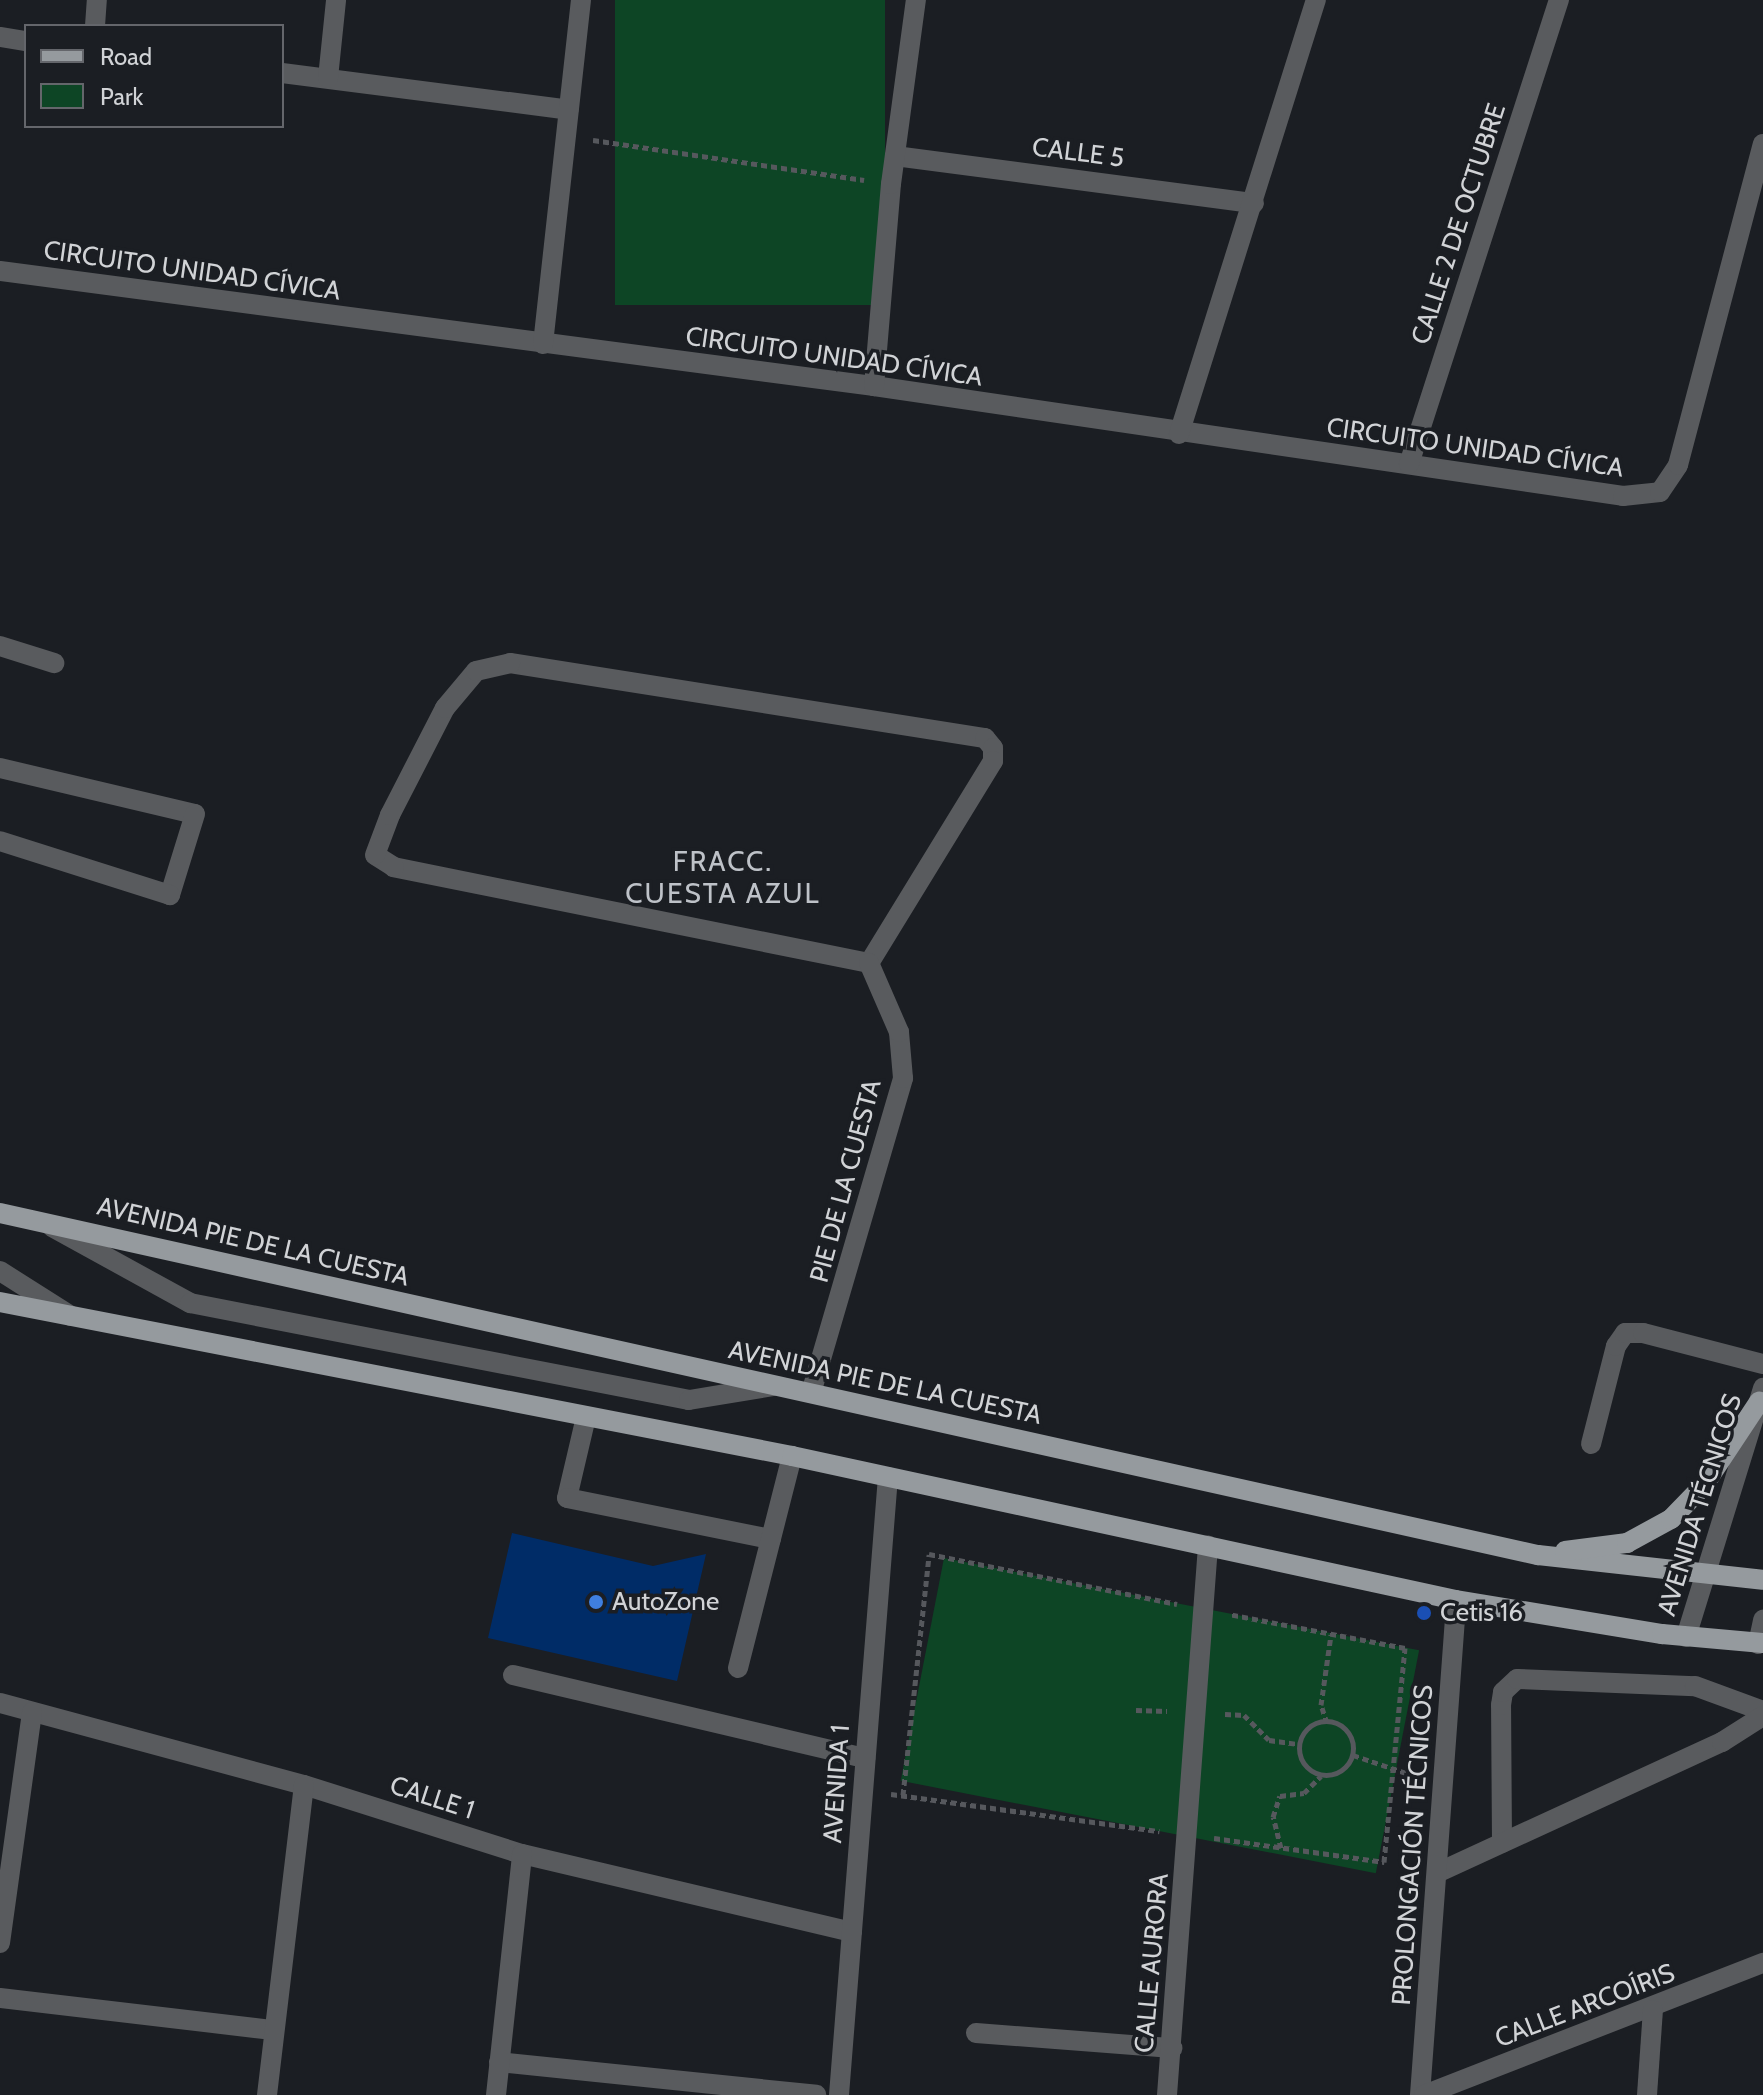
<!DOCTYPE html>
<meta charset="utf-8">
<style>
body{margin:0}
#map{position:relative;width:1763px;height:2095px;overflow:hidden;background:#1b1e23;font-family:Cabin,sans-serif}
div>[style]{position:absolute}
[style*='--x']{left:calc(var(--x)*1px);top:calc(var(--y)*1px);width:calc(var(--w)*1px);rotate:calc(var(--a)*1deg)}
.green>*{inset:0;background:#0d4525;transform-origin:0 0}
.building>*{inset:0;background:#002c67}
.path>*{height:5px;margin-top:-2.5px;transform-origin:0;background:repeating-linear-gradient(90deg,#56585d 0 6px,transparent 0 10px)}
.path>.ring{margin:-2.5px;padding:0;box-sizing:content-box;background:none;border:5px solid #56585d;border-radius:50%}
.minor>*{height:20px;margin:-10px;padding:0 10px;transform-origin:10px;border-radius:10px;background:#595b5e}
.major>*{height:20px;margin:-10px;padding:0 10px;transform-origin:10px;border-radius:10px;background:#959a9e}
.dots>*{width:22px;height:22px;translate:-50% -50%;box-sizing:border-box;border:4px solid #1b1e23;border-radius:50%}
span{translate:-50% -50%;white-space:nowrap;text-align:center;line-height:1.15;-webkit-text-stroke:7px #1b1e23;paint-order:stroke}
.street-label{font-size:26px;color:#d1d3d6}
.poi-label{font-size:26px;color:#d1d3d6}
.left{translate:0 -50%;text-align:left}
.neighbourhood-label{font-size:28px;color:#bec2c8;letter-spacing:2px}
.legend{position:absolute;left:24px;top:24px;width:260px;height:104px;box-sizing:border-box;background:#1b1e23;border:2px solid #64666b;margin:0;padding:10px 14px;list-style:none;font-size:24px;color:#d1d3d6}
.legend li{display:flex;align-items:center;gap:16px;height:40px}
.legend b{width:40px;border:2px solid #64666b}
</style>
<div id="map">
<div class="green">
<div style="left:615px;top:0;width:270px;height:305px"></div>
<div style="left:944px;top:1558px;width:484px;height:227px;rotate:11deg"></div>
</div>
<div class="building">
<div style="clip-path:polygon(512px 1533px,653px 1566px,706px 1554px,677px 1681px,488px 1638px)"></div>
</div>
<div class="path">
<div style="--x:593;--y:140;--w:274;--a:8.4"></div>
<div style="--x:1136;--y:1710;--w:31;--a:2"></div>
<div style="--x:1225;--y:1714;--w:19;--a:3"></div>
<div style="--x:1244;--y:1715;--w:35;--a:45"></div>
<div style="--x:1269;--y:1740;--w:28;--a:8"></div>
<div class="ring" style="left:1299px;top:1721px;width:49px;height:49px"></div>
<div style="--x:1327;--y:1723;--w:19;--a:-108"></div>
<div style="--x:1321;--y:1705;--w:71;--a:-81.9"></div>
<div style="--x:1353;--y:1755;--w:65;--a:18.7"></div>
<div style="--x:891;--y:1794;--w:271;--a:7.9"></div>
<div style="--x:903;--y:1795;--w:242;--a:-83.8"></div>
<div style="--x:929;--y:1554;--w:253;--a:11.4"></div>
<div style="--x:1214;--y:1838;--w:172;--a:8"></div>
<div style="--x:1384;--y:1862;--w:215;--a:-84.4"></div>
<div style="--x:1405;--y:1648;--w:179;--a:-169.1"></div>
<div style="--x:1281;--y:1848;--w:32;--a:-104"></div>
<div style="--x:1273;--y:1817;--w:22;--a:-72"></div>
<div style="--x:1280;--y:1796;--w:24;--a:-7"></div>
<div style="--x:1304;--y:1793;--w:24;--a:-45"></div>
</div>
<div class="minor">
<div style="--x:95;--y:26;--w:26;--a:-86"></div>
<div style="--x:0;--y:37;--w:26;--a:9"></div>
<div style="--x:282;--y:73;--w:289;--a:7.3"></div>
<div style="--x:328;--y:78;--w:78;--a:-84.1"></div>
<div style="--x:895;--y:156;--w:362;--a:7.5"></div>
<div style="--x:0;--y:271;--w:882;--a:7.5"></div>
<div style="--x:874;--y:386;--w:757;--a:8.35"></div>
<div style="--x:1623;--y:496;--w:37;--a:-6"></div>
<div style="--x:1660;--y:492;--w:32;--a:-56"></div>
<div style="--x:1678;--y:465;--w:332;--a:-75.2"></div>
<div style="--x:543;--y:344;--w:346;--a:-83.7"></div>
<div style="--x:874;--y:386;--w:203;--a:-85.2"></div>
<div style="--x:891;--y:184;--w:186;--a:-82.3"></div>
<div style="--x:1179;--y:434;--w:455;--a:-72.5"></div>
<div style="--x:1409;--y:464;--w:488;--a:-72.1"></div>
<div style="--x:0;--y:646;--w:57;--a:17.5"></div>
<div style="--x:510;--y:663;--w:481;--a:9"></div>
<div style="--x:985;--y:738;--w:13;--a:51"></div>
<div style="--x:993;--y:748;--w:13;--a:90"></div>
<div style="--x:993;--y:761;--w:237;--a:121.5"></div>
<div style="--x:869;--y:963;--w:485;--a:-168.6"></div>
<div style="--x:394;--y:867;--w:22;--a:-148"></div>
<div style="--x:375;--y:855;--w:43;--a:-69.4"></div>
<div style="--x:390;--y:815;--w:120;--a:-62.8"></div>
<div style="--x:445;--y:708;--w:48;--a:-50"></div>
<div style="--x:476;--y:671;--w:35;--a:-13"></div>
<div style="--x:0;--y:768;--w:200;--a:13.3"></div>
<div style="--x:195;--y:814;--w:85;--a:107.2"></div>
<div style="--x:170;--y:895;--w:178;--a:-162.4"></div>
<div style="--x:52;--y:1227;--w:158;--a:28.8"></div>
<div style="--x:190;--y:1303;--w:508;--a:11"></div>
<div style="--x:689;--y:1400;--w:86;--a:-9.4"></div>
<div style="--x:0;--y:1271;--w:84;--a:32.4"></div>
<div style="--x:811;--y:1393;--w:328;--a:-73.7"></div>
<div style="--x:903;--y:1078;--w:46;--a:-95"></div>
<div style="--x:899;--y:1032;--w:75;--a:-113.5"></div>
<div style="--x:586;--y:1417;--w:83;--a:103.2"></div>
<div style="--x:567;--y:1498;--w:208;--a:11.4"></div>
<div style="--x:1591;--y:1444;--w:101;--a:-75.7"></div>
<div style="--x:1616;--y:1346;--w:16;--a:-55"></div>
<div style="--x:1625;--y:1333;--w:18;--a:0"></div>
<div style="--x:1643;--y:1333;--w:124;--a:14.5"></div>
<div style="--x:1686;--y:1637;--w:261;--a:-72.8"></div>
<div style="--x:1758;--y:1644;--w:25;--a:-78"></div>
<div style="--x:738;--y:1668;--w:219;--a:-75.7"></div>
<div style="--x:513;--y:1675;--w:362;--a:13.3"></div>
<div style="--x:0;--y:1703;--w:315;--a:15.1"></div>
<div style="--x:304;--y:1785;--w:229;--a:17.6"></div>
<div style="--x:522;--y:1854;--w:339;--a:13.3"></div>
<div style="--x:1502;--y:1843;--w:138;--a:-90.4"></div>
<div style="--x:1501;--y:1705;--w:13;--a:-81"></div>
<div style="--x:1503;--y:1692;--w:19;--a:-43"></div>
<div style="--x:1517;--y:1679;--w:178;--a:2.3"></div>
<div style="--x:1695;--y:1686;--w:72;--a:20.2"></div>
<div style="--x:1437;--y:1873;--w:314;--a:-24.7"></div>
<div style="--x:1722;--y:1742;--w:49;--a:-32.4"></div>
<div style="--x:0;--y:1943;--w:233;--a:-82.1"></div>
<div style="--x:0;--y:1998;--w:275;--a:6.7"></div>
<div style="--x:976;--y:2033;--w:197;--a:4.4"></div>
<div style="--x:499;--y:2062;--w:319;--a:5.9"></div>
<div style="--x:267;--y:2095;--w:312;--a:-83.2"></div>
<div style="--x:496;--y:2095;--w:242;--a:-83.8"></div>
<div style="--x:839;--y:2095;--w:620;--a:-85.47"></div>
<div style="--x:1167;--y:2095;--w:551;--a:-85.73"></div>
<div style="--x:1420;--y:2095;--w:496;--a:-85.8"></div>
<div style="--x:1424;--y:2095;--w:364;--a:-21.3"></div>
<div style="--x:1647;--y:2095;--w:85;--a:-86"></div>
</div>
<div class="major">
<div style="--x:0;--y:1213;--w:1576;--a:12.54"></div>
<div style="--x:1538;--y:1555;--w:226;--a:6.3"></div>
<div style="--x:0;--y:1302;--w:807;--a:11"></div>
<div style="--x:792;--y:1456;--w:679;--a:12.24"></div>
<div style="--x:1456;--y:1600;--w:209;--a:9.4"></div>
<div style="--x:1662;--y:1634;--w:101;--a:5.1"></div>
<div style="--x:1565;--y:1551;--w:63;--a:-7.4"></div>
<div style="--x:1627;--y:1543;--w:50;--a:-28.6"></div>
<div style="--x:1671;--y:1519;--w:47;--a:-45.9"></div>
<div style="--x:1704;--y:1485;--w:100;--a:-56.5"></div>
</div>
<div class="dots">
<div style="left:596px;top:1602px;background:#3f7fe0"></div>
<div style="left:1424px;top:1613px;background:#1a4fb4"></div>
</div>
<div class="street-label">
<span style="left:1078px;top:153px;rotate:7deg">CALLE 5</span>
<span style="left:1459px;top:224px;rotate:-72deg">CALLE 2 DE OCTUBRE</span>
<span style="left:192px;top:271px;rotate:8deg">CIRCUITO UNIDAD CÍVICA</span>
<span style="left:834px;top:357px;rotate:8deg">CIRCUITO UNIDAD CÍVICA</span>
<span style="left:1475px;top:448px;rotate:8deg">CIRCUITO UNIDAD CÍVICA</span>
<span style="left:846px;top:1181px;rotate:-75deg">PIE DE LA CUESTA</span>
<span style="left:253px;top:1242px;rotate:13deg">AVENIDA PIE DE LA CUESTA</span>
<span style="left:885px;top:1383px;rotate:12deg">AVENIDA PIE DE LA CUESTA</span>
<span style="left:1700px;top:1505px;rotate:-73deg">AVENIDA TÉCNICOS</span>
<span style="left:837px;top:1784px;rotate:-86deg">AVENIDA 1</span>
<span style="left:432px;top:1798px;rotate:18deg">CALLE 1</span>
<span style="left:1413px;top:1845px;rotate:-86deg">PROLONGACIÓN TÉCNICOS</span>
<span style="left:1152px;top:1963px;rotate:-85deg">CALLE AURORA</span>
<span style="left:1585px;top:2006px;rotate:-21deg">CALLE ARCOÍRIS</span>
</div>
<div class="poi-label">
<span class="left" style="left:612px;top:1602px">AutoZone</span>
<span class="left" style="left:1440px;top:1613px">Cetis 16</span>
</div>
<div class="neighbourhood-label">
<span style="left:723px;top:877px">FRACC.<br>CUESTA AZUL</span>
</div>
<ul class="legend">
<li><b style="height:10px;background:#959a9e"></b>Road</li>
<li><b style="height:22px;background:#0d4525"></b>Park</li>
</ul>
</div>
